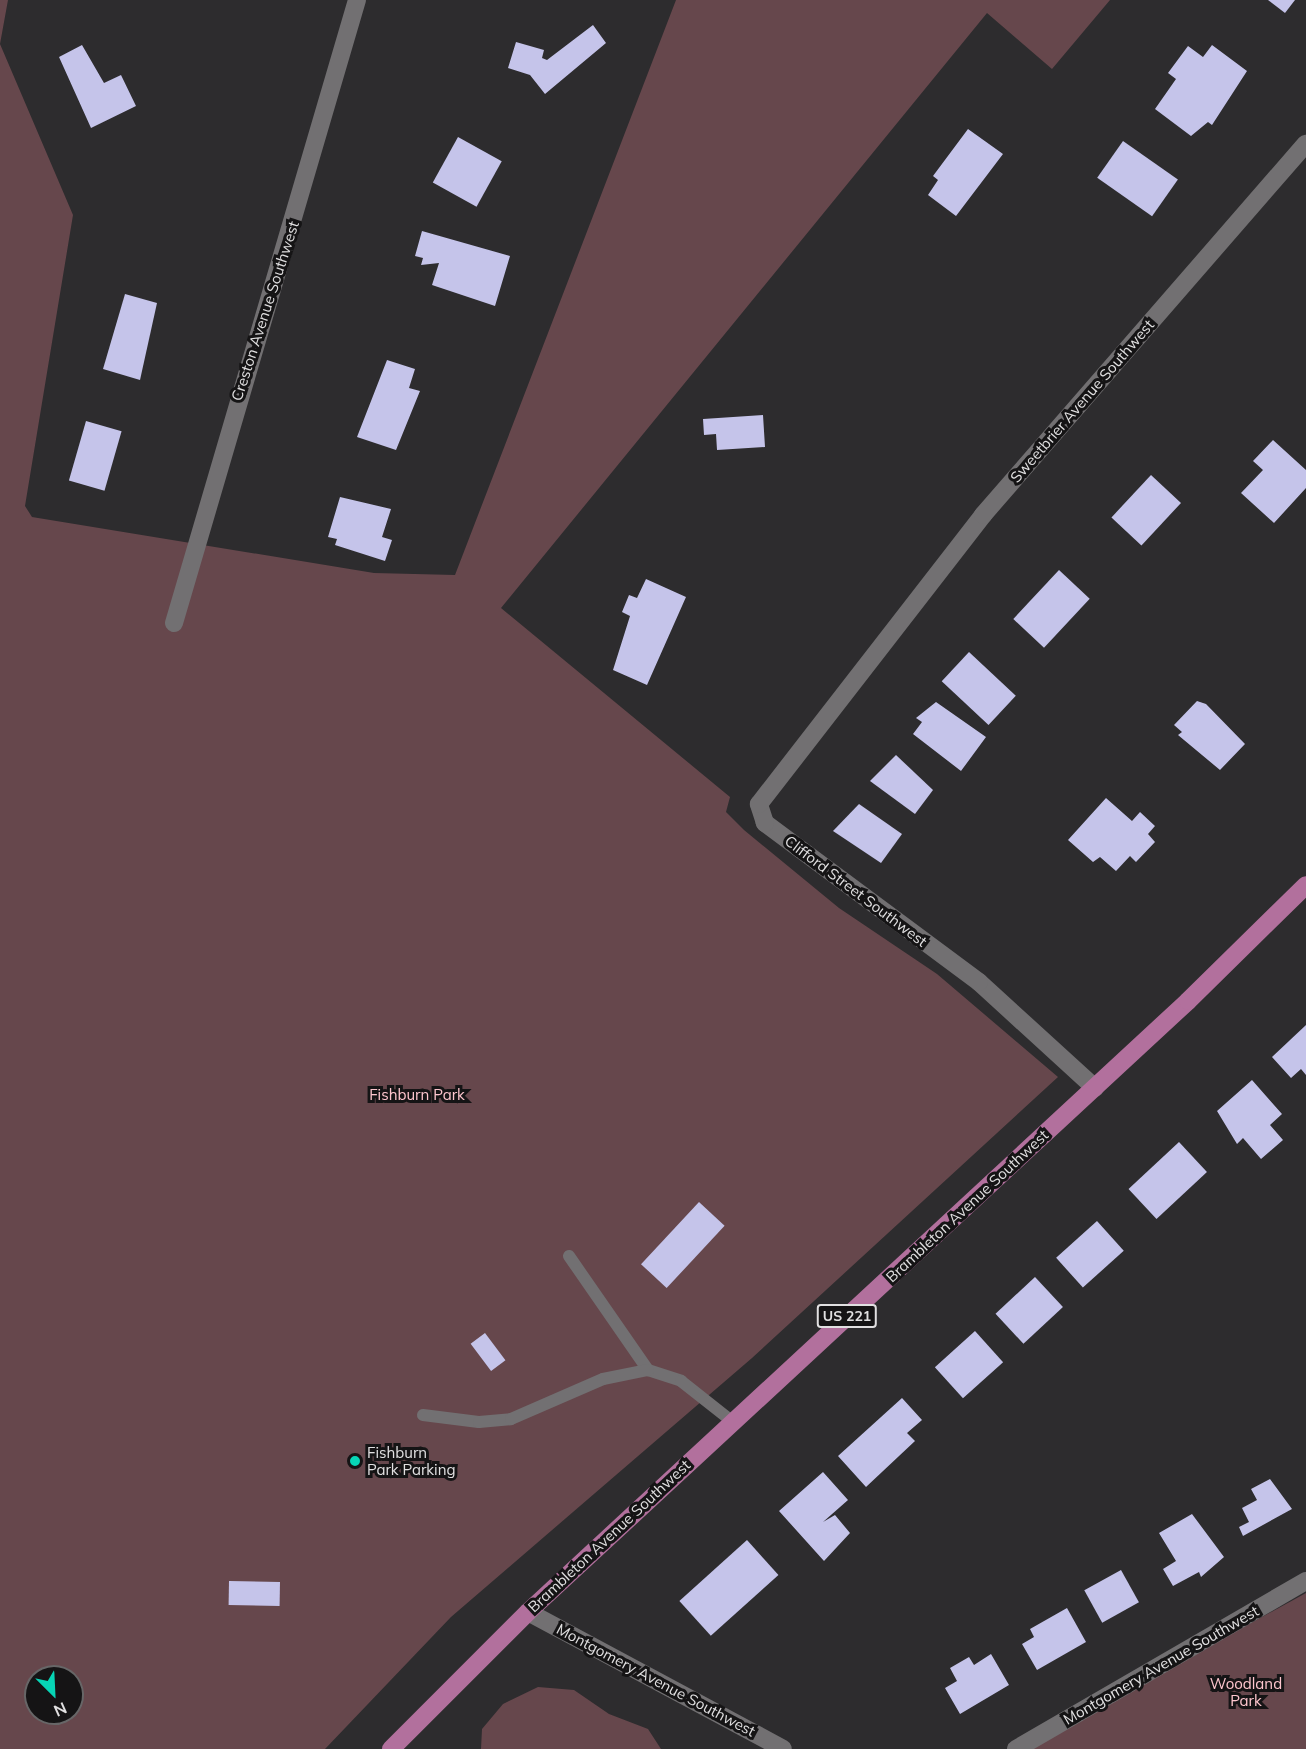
<!DOCTYPE html>
<style>
body{margin:0}
#map{position:relative;width:1306px;height:1749px;overflow:hidden;background:#2d2c2e;font-family:Mulish,sans-serif}
div>[style]{position:absolute}
[style*='--x']{left:calc(var(--x)*1px);top:calc(var(--y)*1px);width:calc(var(--w)*1px);rotate:calc(var(--a)*1deg)}
.green>*{inset:0;background:#66474c}
.building>*{inset:0;background:#c5c4ea;transform-origin:0 0}
.service>*{height:12px;margin:-6px;padding:0 6px;transform-origin:6px;border-radius:6px;background:#727072}
.minor>*{height:18px;margin:-9px;padding:0 9px;transform-origin:9px;border-radius:9px;background:#727072}
.primary>*{height:18px;margin:-9px;padding:0 9px;transform-origin:9px;border-radius:9px;background:#b2709d}
.dots>*{width:16px;height:16px;translate:-50% -50%;box-sizing:border-box;border:3px solid #151415;border-radius:50%}
span{translate:-50% -50%;white-space:nowrap;text-align:center;line-height:1.15;-webkit-text-stroke:6px #151415;paint-order:stroke}
.shield-label span{padding:2px 4px;background:#151415;border:2px solid;border-radius:4px;-webkit-text-stroke-width:0}
.shield-label{font-size:14px;color:#e1e0e1;font-weight:700}
.street-label{font-size:15px;color:#e1e0e1}
.park-label{font-size:15px;color:#fec6ce}
.poi-label{font-size:15px;color:#e1e0e1}
.left{translate:0 -50%;text-align:left}
.north{position:absolute;left:24px;top:1665px;width:60px;height:60px;box-sizing:border-box;background:#151415;border:2px solid #676667;border-radius:50%;rotate:156deg;font-size:16px;font-weight:700;line-height:24px;text-align:center;color:#e1e0e1}
.north::after{content:'';display:block;margin:auto;width:21px;height:27px;background:#07d5b6;clip-path:polygon(50% 0,100% 100%,50% 72%,0 100%)}
</style>
<div id="map">
<div class="green">
<div style="clip-path:polygon(evenodd,0 0,8px 0,0 44px,73px 215px,25px 506px,32px 517px,374px 573px,455px 575px,676px 0,1110px 0,1052px 69px,987px 13px,501px 608px,730px 797px,726px 812px,744px 830px,839px 908px,937px 974px,1058px 1077px,752px 1358px,451px 1617px,325px 1749px,0 1749px,0 0,36px 1677px,72px 1677px,72px 1713px,36px 1713px,36px 1677px)"></div>
<div style="clip-path:polygon(1306px 1593px,1306px 1749px,1021px 1749px)"></div>
<div style="clip-path:polygon(538px 1687px,574px 1690px,609px 1714px,648px 1729px,661px 1749px,481px 1749px,482px 1729px,503px 1704px)"></div>
</div>
<div class="building">
<div style="clip-path:polygon(1268px 0,1295px 0,1285px 13px)"></div>
<div style="clip-path:polygon(593px 25px,606px 43px,545px 94px,530px 75px,508px 68px,516px 42px,544px 50px,542px 58px,547px 60px)"></div>
<div style="clip-path:polygon(82px 45px,104px 83px,121px 75px,136px 106px,91px 128px,59px 57px)"></div>
<div style="clip-path:polygon(1212px 45px,1247px 71px,1212px 125px,1208px 122px,1191px 136px,1155px 109px,1176px 79px,1168px 73px,1188px 46px,1203px 57px)"></div>
<div style="clip-path:polygon(968px 129px,1003px 154px,956px 216px,928px 195px,938px 180px,933px 176px)"></div>
<div style="left:458px;top:137px;width:50px;height:52px;rotate:29deg"></div>
<div style="left:1123px;top:141px;width:67px;height:45px;rotate:35deg"></div>
<div style="clip-path:polygon(422px 231px,510px 256px,495px 306px,432px 285px,439px 263px,421px 265px,423px 258px,415px 256px)"></div>
<div style="clip-path:polygon(125px 294px,157px 303px,140px 380px,103px 369px)"></div>
<div style="clip-path:polygon(387px 360px,415px 369px,409px 388px,420px 391px,396px 450px,357px 437px)"></div>
<div style="clip-path:polygon(763px 415px,765px 447px,717px 450px,716px 434px,704px 435px,703px 419px)"></div>
<div style="left:86px;top:421px;width:37px;height:62px;rotate:16deg"></div>
<div style="clip-path:polygon(1273px 440px,1306px 470px,1306px 488px,1274px 523px,1241px 493px,1263px 470px,1253px 461px)"></div>
<div style="left:1151px;top:475px;width:41px;height:58px;rotate:43deg"></div>
<div style="clip-path:polygon(340px 497px,391px 509px,382px 537px,392px 540px,385px 561px,335px 545px,337px 539px,328px 537px)"></div>
<div style="left:1059px;top:570px;width:42px;height:67px;rotate:43deg"></div>
<div style="clip-path:polygon(646px 579px,686px 597px,647px 685px,613px 670px,630px 616px,622px 612px,629px 595px,637px 598px)"></div>
<div style="left:969px;top:652px;width:64px;height:40px;rotate:43deg"></div>
<div style="clip-path:polygon(1197px 701px,1206px 704px,1245px 744px,1220px 770px,1178px 735px,1182px 732px,1174px 725px)"></div>
<div style="clip-path:polygon(936px 702px,986px 737px,961px 771px,913px 734px,922px 722px,916px 718px)"></div>
<div style="clip-path:polygon(896px 755px,933px 790px,915px 814px,870px 781px)"></div>
<div style="clip-path:polygon(1106px 798px,1132px 821px,1140px 812px,1155px 826px,1148px 834px,1155px 842px,1136px 862px,1130px 856px,1116px 871px,1100px 857px,1093px 862px,1068px 840px)"></div>
<div style="clip-path:polygon(859px 804px,902px 834px,881px 863px,833px 831px)"></div>
<div style="clip-path:polygon(1306px 1025px,1306px 1075px,1301px 1069px,1291px 1078px,1272px 1057px)"></div>
<div style="clip-path:polygon(1252px 1080px,1282px 1114px,1270px 1125px,1283px 1140px,1261px 1159px,1243px 1138px,1237px 1144px,1217px 1111px)"></div>
<div style="left:1179px;top:1142px;width:41px;height:69px;rotate:47deg"></div>
<div style="left:699px;top:1202px;width:35px;height:85px;rotate:43deg"></div>
<div style="left:1097px;top:1221px;width:40px;height:55px;rotate:48deg"></div>
<div style="left:1035px;top:1277px;width:41px;height:54px;rotate:47deg"></div>
<div style="left:975px;top:1331px;width:42px;height:54px;rotate:48deg"></div>
<div style="left:485px;top:1333px;width:34px;height:18px;rotate:53deg"></div>
<div style="clip-path:polygon(902px 1398px,922px 1420px,907px 1433px,915px 1441px,866px 1487px,838px 1456px)"></div>
<div style="clip-path:polygon(823px 1472px,848px 1500px,823px 1522px,835px 1515px,850px 1533px,824px 1561px,779px 1511px)"></div>
<div style="clip-path:polygon(1270px 1479px,1292px 1509px,1243px 1536px,1239px 1527px,1249px 1522px,1242px 1508px,1257px 1500px,1251px 1489px)"></div>
<div style="clip-path:polygon(1192px 1514px,1224px 1557px,1201px 1577px,1199px 1572px,1173px 1586px,1163px 1569px,1176px 1561px,1159px 1533px)"></div>
<div style="left:747px;top:1540px;width:47px;height:91px;rotate:48deg"></div>
<div style="left:1121px;top:1570px;width:37px;height:42px;rotate:61deg"></div>
<div style="left:229px;top:1581px;width:51px;height:24px;rotate:1deg"></div>
<div style="clip-path:polygon(1067px 1608px,1086px 1642px,1037px 1670px,1022px 1644px,1034px 1637px,1030px 1629px)"></div>
<div style="clip-path:polygon(991px 1654px,1009px 1685px,960px 1714px,945px 1688px,957px 1681px,950px 1668px,969px 1657px,974px 1665px)"></div>
</div>
<div class="service">
<div style="--x:569;--y:1256;--w:139;--a:55.3"></div>
<div style="--x:648;--y:1370;--w:35;--a:18"></div>
<div style="--x:681;--y:1381;--w:66;--a:38.3"></div>
<div style="--x:423;--y:1415;--w:56;--a:7.1"></div>
<div style="--x:479;--y:1422;--w:32;--a:-5"></div>
<div style="--x:511;--y:1419;--w:100;--a:-23.5"></div>
<div style="--x:603;--y:1379;--w:46;--a:-11.3"></div>
</div>
<div class="minor">
<div style="--x:174;--y:623;--w:649;--a:-73.63"></div>
<div style="--x:1095;--y:1088;--w:157;--a:-137.6"></div>
<div style="--x:979;--y:982;--w:267;--a:-143.4"></div>
<div style="--x:765;--y:823;--w:20;--a:-108"></div>
<div style="--x:759;--y:804;--w:366;--a:-52.2"></div>
<div style="--x:983;--y:515;--w:492;--a:-49"></div>
<div style="--x:528;--y:1612;--w:289;--a:28.2"></div>
<div style="--x:1016;--y:1749;--w:335;--a:-30.1"></div>
</div>
<div class="primary">
<div style="--x:391;--y:1749;--w:194;--a:-45"></div>
<div style="--x:528;--y:1612;--w:899;--a:-42.79"></div>
<div style="--x:1188;--y:1001;--w:165;--a:-44.5"></div>
</div>
<div class="dots">
<div style="left:355px;top:1461px;background:#07d5b6"></div>
</div>
<div class="shield-label">
<span style="left:847px;top:1316px">US 221</span>
</div>
<div class="street-label">
<span style="left:265px;top:311px;rotate:-72deg">Creston Avenue Southwest</span>
<span style="left:1082px;top:401px;rotate:-49deg">Sweetbrier Avenue Southwest</span>
<span style="left:856px;top:891px;rotate:37deg">Clifford Street Southwest</span>
<span style="left:967px;top:1206px;rotate:-43deg">Brambleton Avenue Southwest</span>
<span style="left:609px;top:1536px;rotate:-43deg">Brambleton Avenue Southwest</span>
<span style="left:1161px;top:1665px;rotate:-30deg">Montgomery Avenue Southwest</span>
<span style="left:656px;top:1680px;rotate:28deg">Montgomery Avenue Southwest</span>
</div>
<div class="park-label">
<span style="left:417px;top:1095px">Fishburn Park</span>
<span style="left:1246px;top:1692px">Woodland<br>Park</span>
</div>
<div class="poi-label">
<span class="left" style="left:367px;top:1461px">Fishburn<br>Park Parking</span>
</div>
<div class="north">N</div>
</div>
